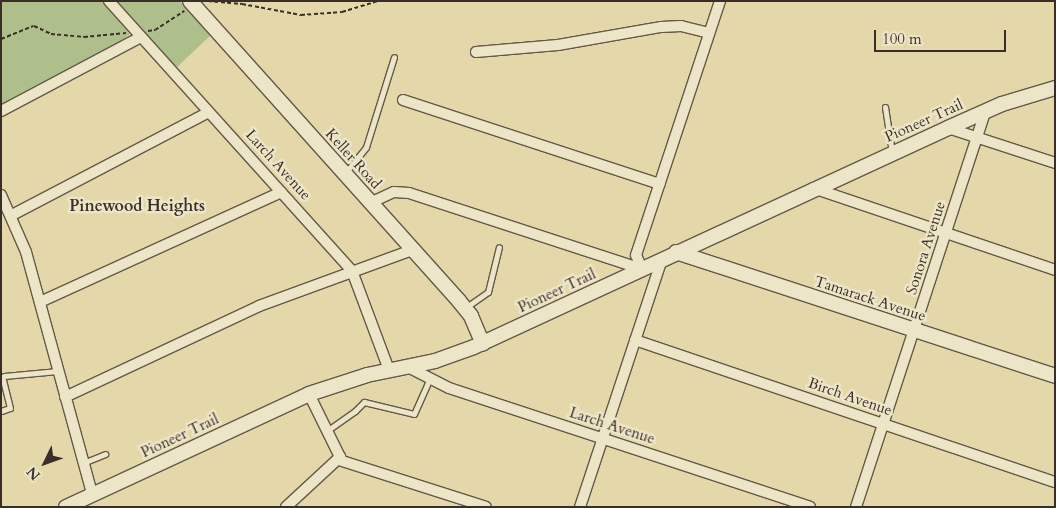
<!DOCTYPE html>
<style>
body{margin:0}
#map{position:relative;width:1056px;height:508px;overflow:hidden;background:#e4d7aa;font-family:Cardo,serif}
div>[style]{position:absolute}
.green>*{inset:0;background:#afbf8c}
.path>*{height:2px;margin-top:-1px;transform-origin:0;background:repeating-linear-gradient(90deg,#3a2f28 0 4px,transparent 0 6.5px)}
.roads{filter:drop-shadow(1px 0 #645948) drop-shadow(-1px 0 #645948) drop-shadow(0 1px #645948) drop-shadow(0 -1px #645948)}
.lane>*{height:5px;margin:-2.5px;padding:0 2.5px;transform-origin:2.5px;border-radius:2.5px;background:#ede5c8}
.street>*{height:10px;margin:-5px;padding:0 5px;transform-origin:5px;border-radius:5px;background:#ede5c8}
.secondary>*{height:14px;margin:-7px;padding:0 7px;transform-origin:7px;border-radius:7px;background:#ede5c8}
span{translate:-50% -50%;white-space:nowrap;text-align:center;line-height:1.15;-webkit-text-stroke:5px #ede5c8;paint-order:stroke}
.street-label{font-size:15px;color:#3a2f28}
.neighbourhood-label{font-size:16px;color:#3a2f28;font-weight:700}
.frame{position:absolute;inset:0;border:2px solid #3a2f28;pointer-events:none}
.north{position:absolute;left:20px;top:438px;width:50px;height:50px;-webkit-text-stroke:4px #ede5c8;paint-order:stroke;rotate:228deg;font-size:14px;font-weight:700;line-height:20px;text-align:center;color:#3a2f28}
.north::after{content:'';display:block;margin:auto;width:18px;height:22px;background:#3a2f28;clip-path:polygon(50% 0,100% 100%,50% 72%,0 100%)}
.scale{position:absolute;left:874px;top:30px;width:132px;height:22px;box-sizing:border-box;border:2px solid #3a2f28;border-top:0;padding-left:6px;font-size:15px;line-height:18px;white-space:nowrap;color:#3a2f28;-webkit-text-stroke:4px #ede5c8;paint-order:stroke}
</style>
<div id="map">
<div class="green">
<i style="clip-path:polygon(1px 1px,102px 1px,130px 34px,123px 40px,1px 104px)"></i>
<i style="clip-path:polygon(116px 1px,180px 1px,211px 35px,176px 68px)"></i>
</div>
<div class="path">
<i style="left:208px;top:1px;width:34px;rotate:5deg"></i>
<i style="left:242px;top:4px;width:60px;rotate:10.6deg"></i>
<i style="left:301px;top:15px;width:41px;rotate:-4.2deg"></i>
<i style="left:342px;top:12px;width:39px;rotate:-17deg"></i>
<i style="left:148px;top:31px;width:7px;rotate:-8deg"></i>
<i style="left:155px;top:30px;width:35px;rotate:-33deg"></i>
<i style="left:1px;top:39px;width:35px;rotate:-22deg"></i>
<i style="left:34px;top:26px;width:19px;rotate:25deg"></i>
<i style="left:51px;top:34px;width:33px;rotate:5deg"></i>
<i style="left:84px;top:37px;width:42px;rotate:-5.4deg"></i>
</div>
<div class="roads">
<div class="lane">
<i style="left:885px;top:107px;width:47px;rotate:81.3deg"></i>
<i style="left:346px;top:172px;width:32px;rotate:-51deg"></i>
<i style="left:366px;top:147px;width:94px;rotate:-72.7deg"></i>
<i style="left:465px;top:308px;width:28px;rotate:-35deg"></i>
<i style="left:488px;top:292px;width:46px;rotate:-76.3deg"></i>
<i style="left:4px;top:376px;width:54px;rotate:-5.3deg"></i>
<i style="left:1px;top:411px;width:9px;rotate:-18deg"></i>
<i style="left:10px;top:408px;width:32px;rotate:-104deg"></i>
<i style="left:328px;top:430px;width:33px;rotate:-35deg"></i>
<i style="left:355px;top:411px;width:13px;rotate:-45deg"></i>
<i style="left:364px;top:402px;width:51px;rotate:13.5deg"></i>
<i style="left:414px;top:414px;width:37px;rotate:-66deg"></i>
<i style="left:83px;top:463px;width:24px;rotate:-22deg"></i>
</div>
<div class="street">
<i style="left:109px;top:1px;width:363px;rotate:48deg"></i>
<i style="left:352px;top:271px;width:106px;rotate:69.5deg"></i>
<i style="left:476px;top:52px;width:82px;rotate:-4.9deg"></i>
<i style="left:558px;top:45px;width:105px;rotate:-9.9deg"></i>
<i style="left:661px;top:27px;width:20px;rotate:-3deg"></i>
<i style="left:681px;top:26px;width:29px;rotate:14deg"></i>
<i style="left:403px;top:100px;width:270px;rotate:18.1deg"></i>
<i style="left:1px;top:111px;width:158px;rotate:-27.9deg"></i>
<i style="left:948px;top:128px;width:113px;rotate:18.1deg"></i>
<i style="left:813px;top:188px;width:256px;rotate:18.7deg"></i>
<i style="left:1px;top:195px;width:62px;rotate:66.3deg"></i>
<i style="left:26px;top:252px;width:251px;rotate:74.7deg"></i>
<i style="left:370px;top:203px;width:26px;rotate:-25deg"></i>
<i style="left:394px;top:192px;width:15px;rotate:4deg"></i>
<i style="left:409px;top:193px;width:245px;rotate:18.1deg"></i>
<i style="left:12px;top:215px;width:222px;rotate:-27.6deg"></i>
<i style="left:642px;top:269px;width:15px;rotate:-113deg"></i>
<i style="left:636px;top:255px;width:268px;rotate:-71.7deg"></i>
<i style="left:40px;top:302px;width:265px;rotate:-24.5deg"></i>
<i style="left:635px;top:340px;width:443px;rotate:18.7deg"></i>
<i style="left:408px;top:367px;width:46px;rotate:27.1deg"></i>
<i style="left:449px;top:388px;width:380px;rotate:18.2deg"></i>
<i style="left:65px;top:397px;width:214px;rotate:-25.1deg"></i>
<i style="left:259px;top:306px;width:163px;rotate:-20.1deg"></i>
<i style="left:339px;top:460px;width:154px;rotate:17.7deg"></i>
<i style="left:286px;top:507px;width:74px;rotate:-42.8deg"></i>
<i style="left:340px;top:457px;width:70px;rotate:-116.2deg"></i>
<i style="left:580px;top:507px;width:261px;rotate:-71.7deg"></i>
<i style="left:856px;top:507px;width:416px;rotate:-71.9deg"></i>
</div>
<div class="secondary">
<i style="left:190px;top:1px;width:403px;rotate:48.1deg"></i>
<i style="left:459px;top:301px;width:19px;rotate:51deg"></i>
<i style="left:471px;top:316px;width:30px;rotate:67deg"></i>
<i style="left:676px;top:252px;width:399px;rotate:18.1deg"></i>
<i style="left:66px;top:507px;width:268px;rotate:-24.9deg"></i>
<i style="left:309px;top:394px;width:61px;rotate:-18.1deg"></i>
<i style="left:367px;top:375px;width:69px;rotate:-11.6deg"></i>
<i style="left:435px;top:361px;width:41px;rotate:-19.7deg"></i>
<i style="left:474px;top:347px;width:522px;rotate:-24.8deg"></i>
<i style="left:948px;top:128px;width:59px;rotate:-24deg"></i>
<i style="left:1002px;top:104px;width:55px;rotate:-16.8deg"></i>
</div>
</div>
<div class="street-label">
<span style="left:924px;top:121px;rotate:-24deg">Pioneer Trail</span>
<span style="left:353px;top:159px;rotate:48deg">Keller Road</span>
<span style="left:278px;top:165px;rotate:48deg">Larch Avenue</span>
<span style="left:926px;top:248px;rotate:-72deg">Sonora Avenue</span>
<span style="left:557px;top:291px;rotate:-25deg">Pioneer Trail</span>
<span style="left:870px;top:299px;rotate:18deg">Tamarack Avenue</span>
<span style="left:850px;top:397px;rotate:19deg">Birch Avenue</span>
<span style="left:612px;top:426px;rotate:18deg">Larch Avenue</span>
<span style="left:180px;top:436px;rotate:-25deg">Pioneer Trail</span>
</div>
<div class="neighbourhood-label">
<span style="left:137px;top:206px">Pinewood Heights</span>
</div>
<div class="frame"></div>
<div class="north">N</div>
<div class="scale">100 m</div>
</div>
